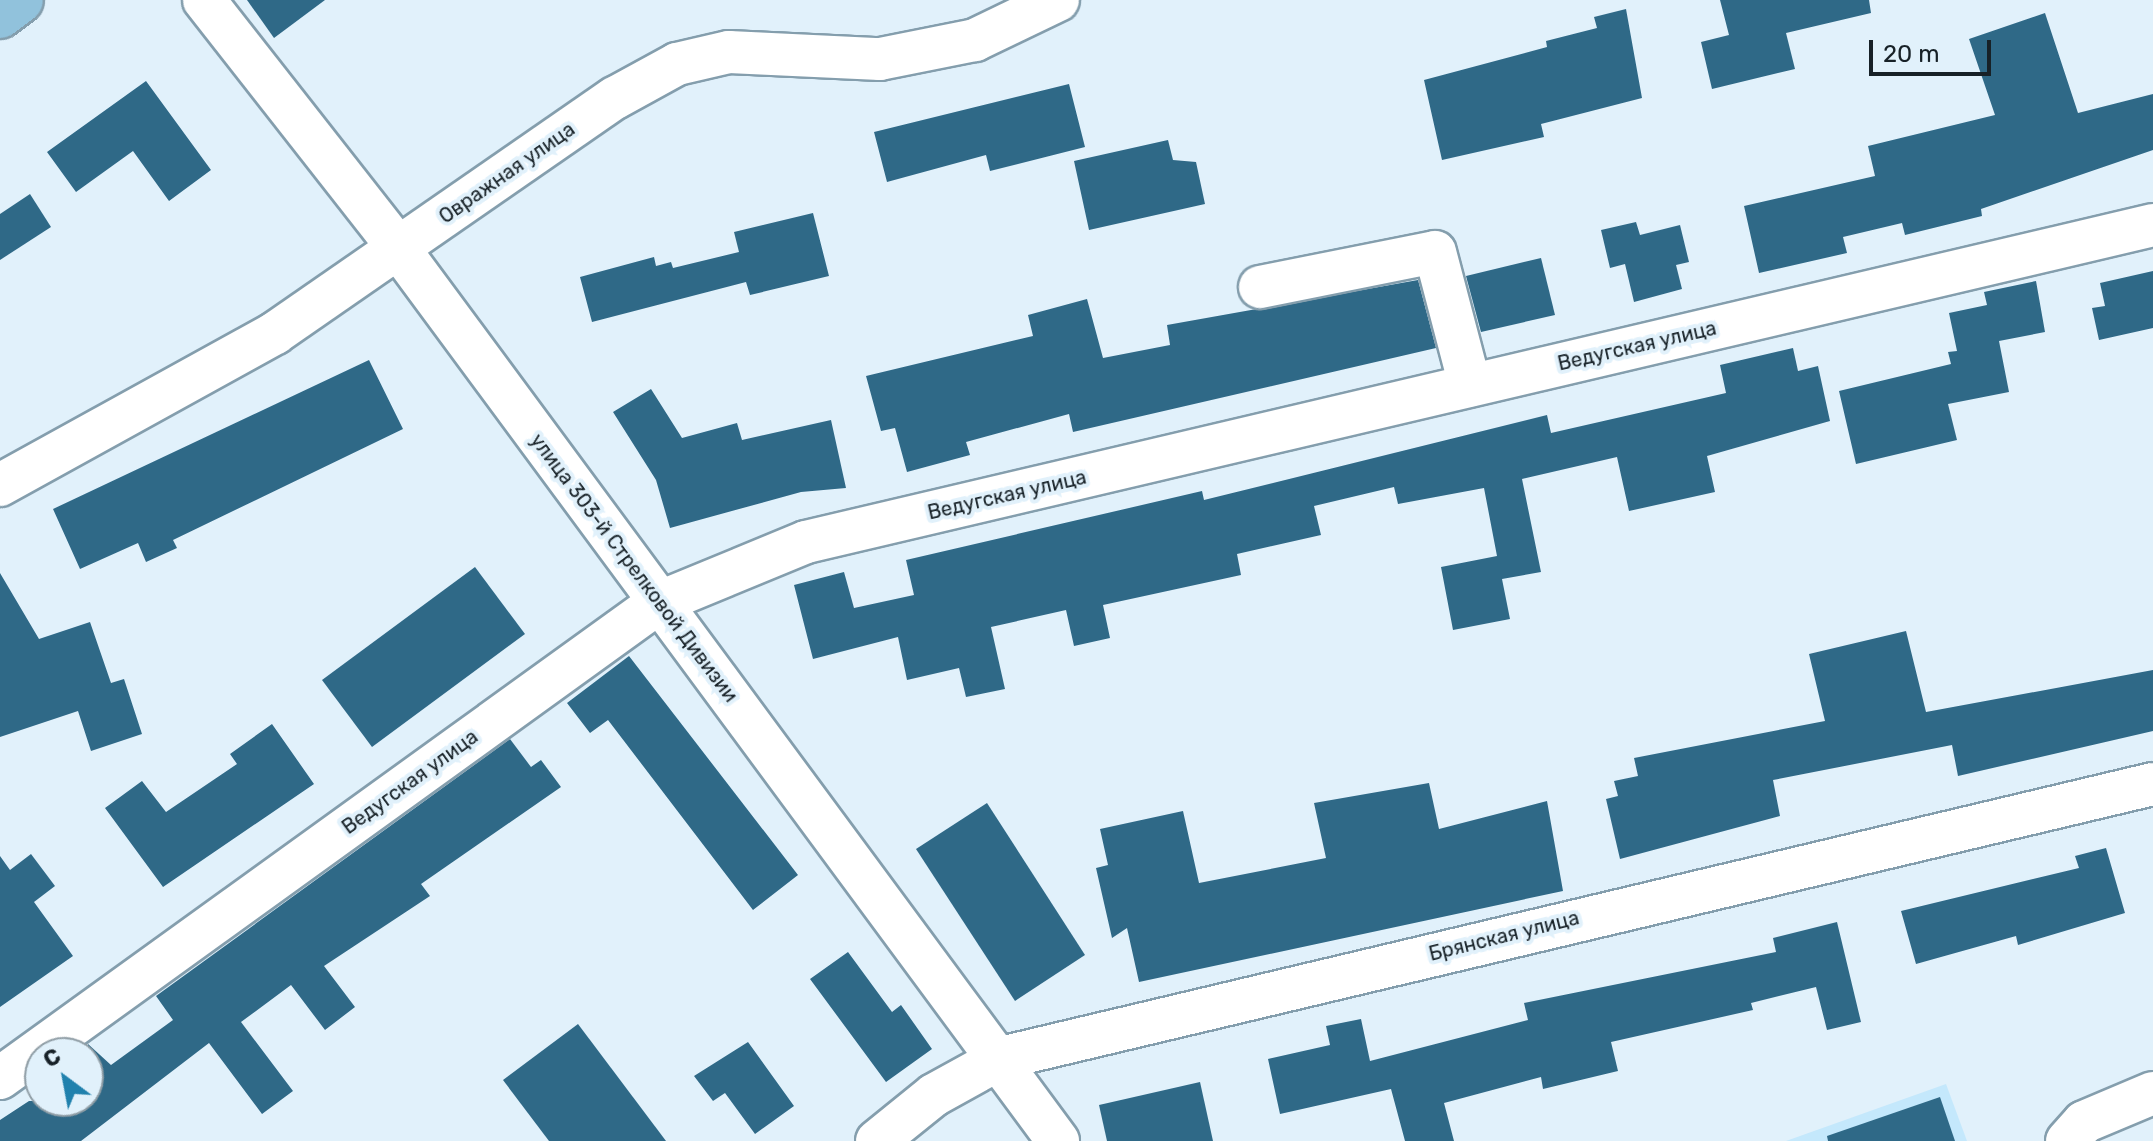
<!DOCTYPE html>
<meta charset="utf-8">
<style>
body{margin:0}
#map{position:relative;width:2153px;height:1141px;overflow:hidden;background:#e1f1fb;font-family:Rubik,sans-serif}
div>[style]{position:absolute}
.built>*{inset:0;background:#c4e8fc}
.building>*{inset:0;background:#2f6987}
.roads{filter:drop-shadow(2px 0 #849ead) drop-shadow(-2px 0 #849ead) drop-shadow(0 2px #849ead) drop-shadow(0 -2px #849ead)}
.minor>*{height:42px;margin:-21px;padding:0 21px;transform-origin:21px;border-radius:21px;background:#fff}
.major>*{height:44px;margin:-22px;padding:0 22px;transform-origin:22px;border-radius:22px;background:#91c2dc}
span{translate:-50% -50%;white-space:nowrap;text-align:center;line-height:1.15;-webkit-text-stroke:8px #e1f1fb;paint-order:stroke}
.street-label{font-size:20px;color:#172127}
.north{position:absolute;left:24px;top:1037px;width:80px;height:80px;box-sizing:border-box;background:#e1f1fb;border:2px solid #909ea6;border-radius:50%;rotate:328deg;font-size:22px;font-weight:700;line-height:32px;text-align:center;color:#172127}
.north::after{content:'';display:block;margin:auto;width:28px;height:36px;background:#2081ad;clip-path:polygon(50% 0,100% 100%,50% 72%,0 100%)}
.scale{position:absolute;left:1869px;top:40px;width:122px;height:36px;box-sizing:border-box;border:4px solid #172127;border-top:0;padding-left:10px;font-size:24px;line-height:28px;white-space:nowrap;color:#172127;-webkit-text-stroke:6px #e1f1fb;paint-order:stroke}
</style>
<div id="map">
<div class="built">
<i style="clip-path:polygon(1946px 1084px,1967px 1141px,1786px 1141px)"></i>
</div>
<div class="building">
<i style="clip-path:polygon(247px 0,325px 0,274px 38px)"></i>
<i style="clip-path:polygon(1720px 0,1869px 0,1871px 13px,1786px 33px,1795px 69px,1712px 89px,1701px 42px,1729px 35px)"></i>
<i style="clip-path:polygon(1626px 9px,1642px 98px,1541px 124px,1544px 137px,1442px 160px,1424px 80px,1547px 47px,1546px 41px,1597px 28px,1594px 17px)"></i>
<i style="clip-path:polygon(2045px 13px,2078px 113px,2153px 94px,2153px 150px,1981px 209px,1982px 216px,1905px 235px,1902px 223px,1843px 237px,1847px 253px,1759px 273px,1744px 206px,1875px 176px,1868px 146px,1995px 115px,1969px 39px)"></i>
<i style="clip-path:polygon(146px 81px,211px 170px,169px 201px,133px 151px,76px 192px,47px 152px)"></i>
<i style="clip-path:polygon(1069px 84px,1085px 147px,990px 171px,986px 155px,887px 182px,874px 132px)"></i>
<i style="clip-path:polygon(1168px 140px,1173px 160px,1196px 162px,1205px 204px,1089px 230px,1074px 161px)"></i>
<i style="clip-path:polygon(30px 194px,51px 227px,0 260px,0 214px)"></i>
<i style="clip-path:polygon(813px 213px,829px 276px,750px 295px,746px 282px,592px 322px,580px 277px,654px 257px,656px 266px,671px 262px,673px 268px,739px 252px,734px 232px)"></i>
<i style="clip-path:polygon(1636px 222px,1640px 235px,1680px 225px,1689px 262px,1676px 265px,1682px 289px,1634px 302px,1625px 264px,1610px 268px,1601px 230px)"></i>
<i style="clip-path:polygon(1541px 258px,1555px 315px,1481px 332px,1466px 276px)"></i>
<i style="clip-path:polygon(2153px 271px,2153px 328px,2099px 340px,2092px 308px,2105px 306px,2100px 283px)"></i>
<i style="clip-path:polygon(1418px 280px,1436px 348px,1073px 432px,1069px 414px,966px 442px,970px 455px,907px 472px,895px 428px,881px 431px,866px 376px,1033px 336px,1028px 315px,1087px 299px,1103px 358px,1170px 345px,1167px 325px)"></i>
<i style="clip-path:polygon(2036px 281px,2045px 332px,1999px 341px,2009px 392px,1948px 404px,1957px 440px,1856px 464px,1839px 391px,1951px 364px,1948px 352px,1957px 351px,1949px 313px,1987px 305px,1984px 292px)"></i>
<i style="clip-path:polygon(1793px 348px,1798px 371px,1818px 366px,1830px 421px,1707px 456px,1715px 492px,1629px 511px,1617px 457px,1522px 479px,1541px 572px,1502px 579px,1510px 619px,1453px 630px,1441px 567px,1497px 556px,1484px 488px,1398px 504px,1394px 487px,1314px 506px,1321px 535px,1237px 554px,1241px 575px,1103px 605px,1110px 638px,1074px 646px,1066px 610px,991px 627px,1005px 689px,966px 697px,959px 668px,907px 680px,898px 637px,813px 659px,794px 585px,844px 572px,854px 608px,914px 595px,906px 560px,1202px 491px,1204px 500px,1547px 415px,1551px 433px,1726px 393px,1720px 365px)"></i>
<i style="clip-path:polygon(369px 360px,403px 429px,173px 540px,177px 548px,146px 562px,138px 543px,80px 569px,53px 509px)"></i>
<i style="clip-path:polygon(651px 389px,682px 438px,737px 423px,742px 440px,831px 420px,846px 488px,801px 492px,670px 528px,656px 480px,613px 412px)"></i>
<i style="clip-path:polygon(475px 567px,525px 634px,372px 747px,322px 680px)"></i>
<i style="clip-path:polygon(0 573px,39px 639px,90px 622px,111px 683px,124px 679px,142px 734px,91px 751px,78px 711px,0 737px)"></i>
<i style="clip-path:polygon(1906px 631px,1926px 712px,2153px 670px,2153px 731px,1958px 776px,1952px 745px,1773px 780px,1780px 816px,1620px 859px,1606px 799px,1618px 796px,1614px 781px,1638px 776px,1634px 758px,1825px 721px,1809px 654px)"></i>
<i style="clip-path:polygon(629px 656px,798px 875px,753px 910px,608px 720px,590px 733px,567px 703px)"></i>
<i style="clip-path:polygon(272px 724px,314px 784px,163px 887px,105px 808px,142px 781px,166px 812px,237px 764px,230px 754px)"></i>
<i style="clip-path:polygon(510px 739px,531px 767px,541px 760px,561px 787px,421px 884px,430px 896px,324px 966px,355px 1007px,325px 1030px,291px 985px,241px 1022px,293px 1091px,262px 1114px,209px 1043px,81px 1141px,0 1141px,0 1120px,29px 1101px,88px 1101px,88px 1044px,111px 1065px,173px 1020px,156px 996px)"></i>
<i style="clip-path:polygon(1429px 783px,1439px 829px,1547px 801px,1563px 891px,1139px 982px,1127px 928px,1112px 938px,1096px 868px,1108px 865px,1100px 829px,1183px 811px,1199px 883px,1326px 858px,1314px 803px)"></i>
<i style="clip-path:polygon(987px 803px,1085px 955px,1015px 1001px,916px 849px)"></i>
<i style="clip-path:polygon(2106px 848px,2125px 913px,2018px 945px,2016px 936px,1916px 964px,1901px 911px,2079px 868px,2075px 856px)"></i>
<i style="clip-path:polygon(31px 854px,55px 886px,34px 902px,73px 956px,0 1007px,0 856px,10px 870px)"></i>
<i style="clip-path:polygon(1837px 922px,1861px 1022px,1827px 1030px,1816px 987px,1751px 1003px,1753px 1010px,1611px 1042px,1618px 1071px,1543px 1089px,1541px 1077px,1444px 1103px,1454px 1141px,1405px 1141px,1391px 1089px,1280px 1114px,1268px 1059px,1330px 1045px,1326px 1026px,1361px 1019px,1370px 1061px,1528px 1020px,1524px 1003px,1776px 952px,1773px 938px)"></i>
<i style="clip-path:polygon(848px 952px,892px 1012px,901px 1005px,932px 1049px,886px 1082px,810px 979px)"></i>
<i style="clip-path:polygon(578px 1024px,666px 1141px,549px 1141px,503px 1080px)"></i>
<i style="clip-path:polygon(748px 1042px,794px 1106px,755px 1134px,725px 1093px,713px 1101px,694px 1076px)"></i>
<i style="clip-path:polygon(1200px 1082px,1213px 1141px,1107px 1141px,1099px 1105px)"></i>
<i style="clip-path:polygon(1940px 1097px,1955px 1141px,1828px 1141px,1827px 1136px)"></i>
</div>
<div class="roads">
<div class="minor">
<i style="left:204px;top:0;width:316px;rotate:51.9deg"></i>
<i style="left:399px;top:249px;width:1109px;rotate:53.54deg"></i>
<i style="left:1260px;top:287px;width:178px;rotate:-11.3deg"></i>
<i style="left:1435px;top:252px;width:138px;rotate:75.3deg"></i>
<i style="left:0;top:485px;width:314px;rotate:-28.9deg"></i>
<i style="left:275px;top:333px;width:413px;rotate:-34.7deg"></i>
<i style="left:615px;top:98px;width:71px;rotate:-28.7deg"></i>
<i style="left:677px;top:64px;width:53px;rotate:-13deg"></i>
<i style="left:729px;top:52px;width:151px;rotate:2.7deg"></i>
<i style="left:880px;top:59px;width:97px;rotate:-11.3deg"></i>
<i style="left:975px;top:40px;width:92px;rotate:-25.7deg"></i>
<i style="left:0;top:1078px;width:812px;rotate:-35.82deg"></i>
<i style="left:658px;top:603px;width:160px;rotate:-22.4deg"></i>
<i style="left:806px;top:542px;width:1384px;rotate:-13.24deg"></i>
<i style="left:877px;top:1141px;width:73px;rotate:-38.9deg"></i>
<i style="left:934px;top:1095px;width:77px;rotate:-28.9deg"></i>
<i style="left:1001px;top:1058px;width:1184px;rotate:-13.38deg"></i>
<i style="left:2067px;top:1141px;width:25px;rotate:-48deg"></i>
<i style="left:2084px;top:1122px;width:75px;rotate:-22.8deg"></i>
</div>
<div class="major">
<i style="left:0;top:16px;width:26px;rotate:-37deg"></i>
</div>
</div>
<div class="street-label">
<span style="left:507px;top:173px;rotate:-35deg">Овражная улица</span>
<span style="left:1637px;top:346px;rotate:-13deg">Ведугская улица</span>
<span style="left:1007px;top:495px;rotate:-13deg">Ведугская улица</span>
<span style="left:634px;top:568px;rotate:53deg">улица 303-й Стрелковой Дивизии</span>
<span style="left:410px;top:782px;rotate:-36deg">Ведугская улица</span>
<span style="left:1504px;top:936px;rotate:-14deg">Брянская улица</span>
</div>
<div class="north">С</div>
<div class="scale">20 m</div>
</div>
